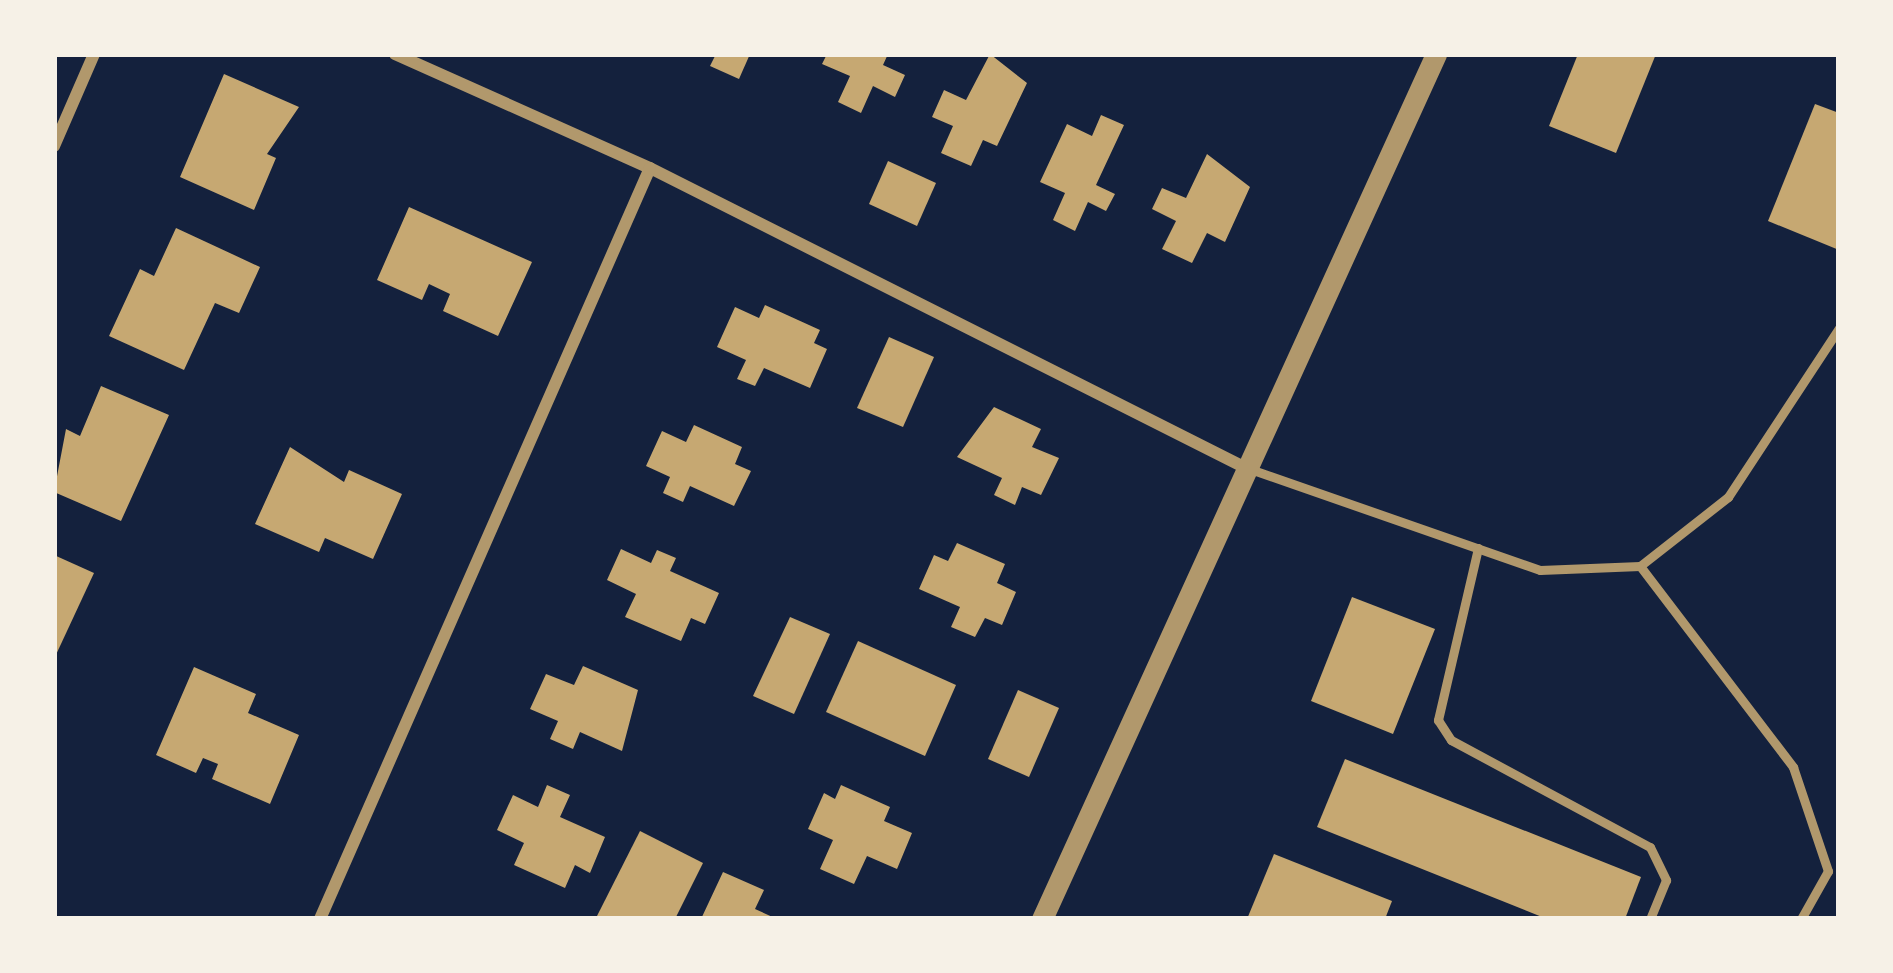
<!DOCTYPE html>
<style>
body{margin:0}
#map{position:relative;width:1893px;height:973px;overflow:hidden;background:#14213d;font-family:"Nunito Sans",sans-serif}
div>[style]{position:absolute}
.building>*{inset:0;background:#c6a872}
.service>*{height:9px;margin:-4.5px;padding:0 4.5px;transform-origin:4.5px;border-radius:4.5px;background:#b1986c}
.minor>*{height:12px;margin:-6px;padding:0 6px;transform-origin:6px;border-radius:6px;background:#b1986c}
.tertiary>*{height:21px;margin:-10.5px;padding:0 10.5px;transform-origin:10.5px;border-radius:10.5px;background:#b1986c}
span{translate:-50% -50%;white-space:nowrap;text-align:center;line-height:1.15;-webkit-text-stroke:12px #f6f1e7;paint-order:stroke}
.frame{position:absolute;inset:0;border:57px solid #f6f1e7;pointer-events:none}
</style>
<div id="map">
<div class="building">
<i style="clip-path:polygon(716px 54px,750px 54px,739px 79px,710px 66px)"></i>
<i style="clip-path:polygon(827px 54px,888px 54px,883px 65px,905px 75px,895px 97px,873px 86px,861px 113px,838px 102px,850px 76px,822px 64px)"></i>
<i style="clip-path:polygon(990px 54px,1027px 83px,997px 146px,983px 140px,971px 166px,941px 153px,953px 126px,932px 117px,944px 90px,966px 100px)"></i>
<i style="clip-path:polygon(1578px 54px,1656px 54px,1616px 153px,1549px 126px)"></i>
<i style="clip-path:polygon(224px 74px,299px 107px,267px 154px,276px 158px,254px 210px,180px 177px)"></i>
<i style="clip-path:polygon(1815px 104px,1839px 113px,1839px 250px,1768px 221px)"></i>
<i style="clip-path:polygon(1101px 115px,1124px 125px,1096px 185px,1115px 194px,1106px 211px,1088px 202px,1075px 231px,1053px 220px,1065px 193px,1040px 182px,1067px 124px,1092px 136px)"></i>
<i style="clip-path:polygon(1207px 154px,1250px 187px,1225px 242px,1207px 233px,1192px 263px,1162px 249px,1176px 221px,1152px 209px,1162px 188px,1186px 198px)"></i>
<i style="clip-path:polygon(888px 161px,936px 183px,917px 226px,869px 204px)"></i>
<i style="clip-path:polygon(409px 207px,532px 262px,498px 336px,443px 311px,450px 294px,429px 284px,422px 300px,377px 280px)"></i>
<i style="clip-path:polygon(176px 228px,260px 267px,239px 313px,215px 303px,184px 370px,109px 336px,140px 269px,154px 276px)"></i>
<i style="clip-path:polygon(765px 305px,820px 330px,814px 343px,827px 349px,810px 388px,764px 368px,755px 386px,737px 379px,746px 360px,717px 347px,735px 307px,759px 318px)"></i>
<i style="clip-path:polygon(889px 337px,934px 357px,903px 427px,857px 408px)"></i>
<i style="clip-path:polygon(101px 386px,169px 415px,121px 521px,54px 492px,66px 429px,80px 436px)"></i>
<i style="clip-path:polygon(994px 407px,1041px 429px,1032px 447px,1059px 458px,1041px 495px,1022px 487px,1015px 505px,994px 495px,1002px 478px,957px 457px)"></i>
<i style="clip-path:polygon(694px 425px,742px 447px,735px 464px,751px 471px,734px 506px,690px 486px,683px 502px,663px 493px,670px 477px,646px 466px,662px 431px,686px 442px)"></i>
<i style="clip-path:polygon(290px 447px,344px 482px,349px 470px,402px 494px,373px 559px,325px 538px,319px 552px,255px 524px)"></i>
<i style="clip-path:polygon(957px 543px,1005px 564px,997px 583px,1016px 592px,1002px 625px,985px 618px,975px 637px,951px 627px,960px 607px,919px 589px,934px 555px,948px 561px)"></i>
<i style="clip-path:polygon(621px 549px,651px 563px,657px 550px,676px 558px,670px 571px,719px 593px,705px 624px,691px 618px,681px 641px,625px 617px,636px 594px,607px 580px)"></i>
<i style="clip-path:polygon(54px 555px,94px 573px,54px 659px)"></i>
<i style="clip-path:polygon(1352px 597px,1435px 629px,1393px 734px,1311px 701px)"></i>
<i style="clip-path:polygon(790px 617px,830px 634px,794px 714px,753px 696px)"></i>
<i style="clip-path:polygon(858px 641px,956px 685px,925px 756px,826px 712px)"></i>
<i style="clip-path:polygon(583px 666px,638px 690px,622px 751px,580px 732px,573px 749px,550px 739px,558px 721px,530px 709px,546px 674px,574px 685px)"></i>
<i style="clip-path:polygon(194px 667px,256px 694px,248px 713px,299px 735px,270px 804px,212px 779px,218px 764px,203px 758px,196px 773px,156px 755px)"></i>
<i style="clip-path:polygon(1018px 690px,1059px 708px,1029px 777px,988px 759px)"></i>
<i style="clip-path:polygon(1345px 759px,1641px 877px,1625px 919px,1547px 919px,1317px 827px)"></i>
<i style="clip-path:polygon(547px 785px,570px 795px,560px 817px,605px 837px,590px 873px,575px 865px,565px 888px,514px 865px,524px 843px,497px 830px,513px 795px,538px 807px)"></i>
<i style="clip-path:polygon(841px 785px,890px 807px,884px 821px,912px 833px,897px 869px,867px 856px,854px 884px,820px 869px,833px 840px,808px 829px,824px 793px,835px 799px)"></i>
<i style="clip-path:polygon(640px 831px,703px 863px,675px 919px,597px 916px)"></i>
<i style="clip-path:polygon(1274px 854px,1392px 901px,1385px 919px,1247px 919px)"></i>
<i style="clip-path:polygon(723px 872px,764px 890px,755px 909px,777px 919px,701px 919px)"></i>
</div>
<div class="service">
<i style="left:1250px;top:469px;width:307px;rotate:19.2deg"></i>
<i style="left:1540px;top:570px;width:100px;rotate:-2.3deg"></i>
<i style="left:1640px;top:566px;width:112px;rotate:-38.1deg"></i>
<i style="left:1728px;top:497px;width:202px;rotate:-56.7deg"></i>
<i style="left:1478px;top:548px;width:177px;rotate:103.1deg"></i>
<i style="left:1438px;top:720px;width:24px;rotate:57deg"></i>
<i style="left:1451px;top:740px;width:226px;rotate:28.3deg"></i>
<i style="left:1650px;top:847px;width:37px;rotate:64deg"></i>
<i style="left:1666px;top:880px;width:42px;rotate:112.3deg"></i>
<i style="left:1640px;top:566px;width:253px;rotate:52.7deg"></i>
<i style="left:1793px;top:767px;width:110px;rotate:71.4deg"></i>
<i style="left:1828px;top:871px;width:55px;rotate:119.4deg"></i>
</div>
<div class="minor">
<i style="left:395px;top:54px;width:279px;rotate:24.1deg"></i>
<i style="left:650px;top:168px;width:669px;rotate:26.72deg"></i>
<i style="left:54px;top:146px;width:100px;rotate:-66.5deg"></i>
<i style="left:320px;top:919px;width:820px;rotate:-66.28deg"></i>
</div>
<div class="tertiary">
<i style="left:1042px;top:919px;width:951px;rotate:-65.51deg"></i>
</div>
<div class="frame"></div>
</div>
